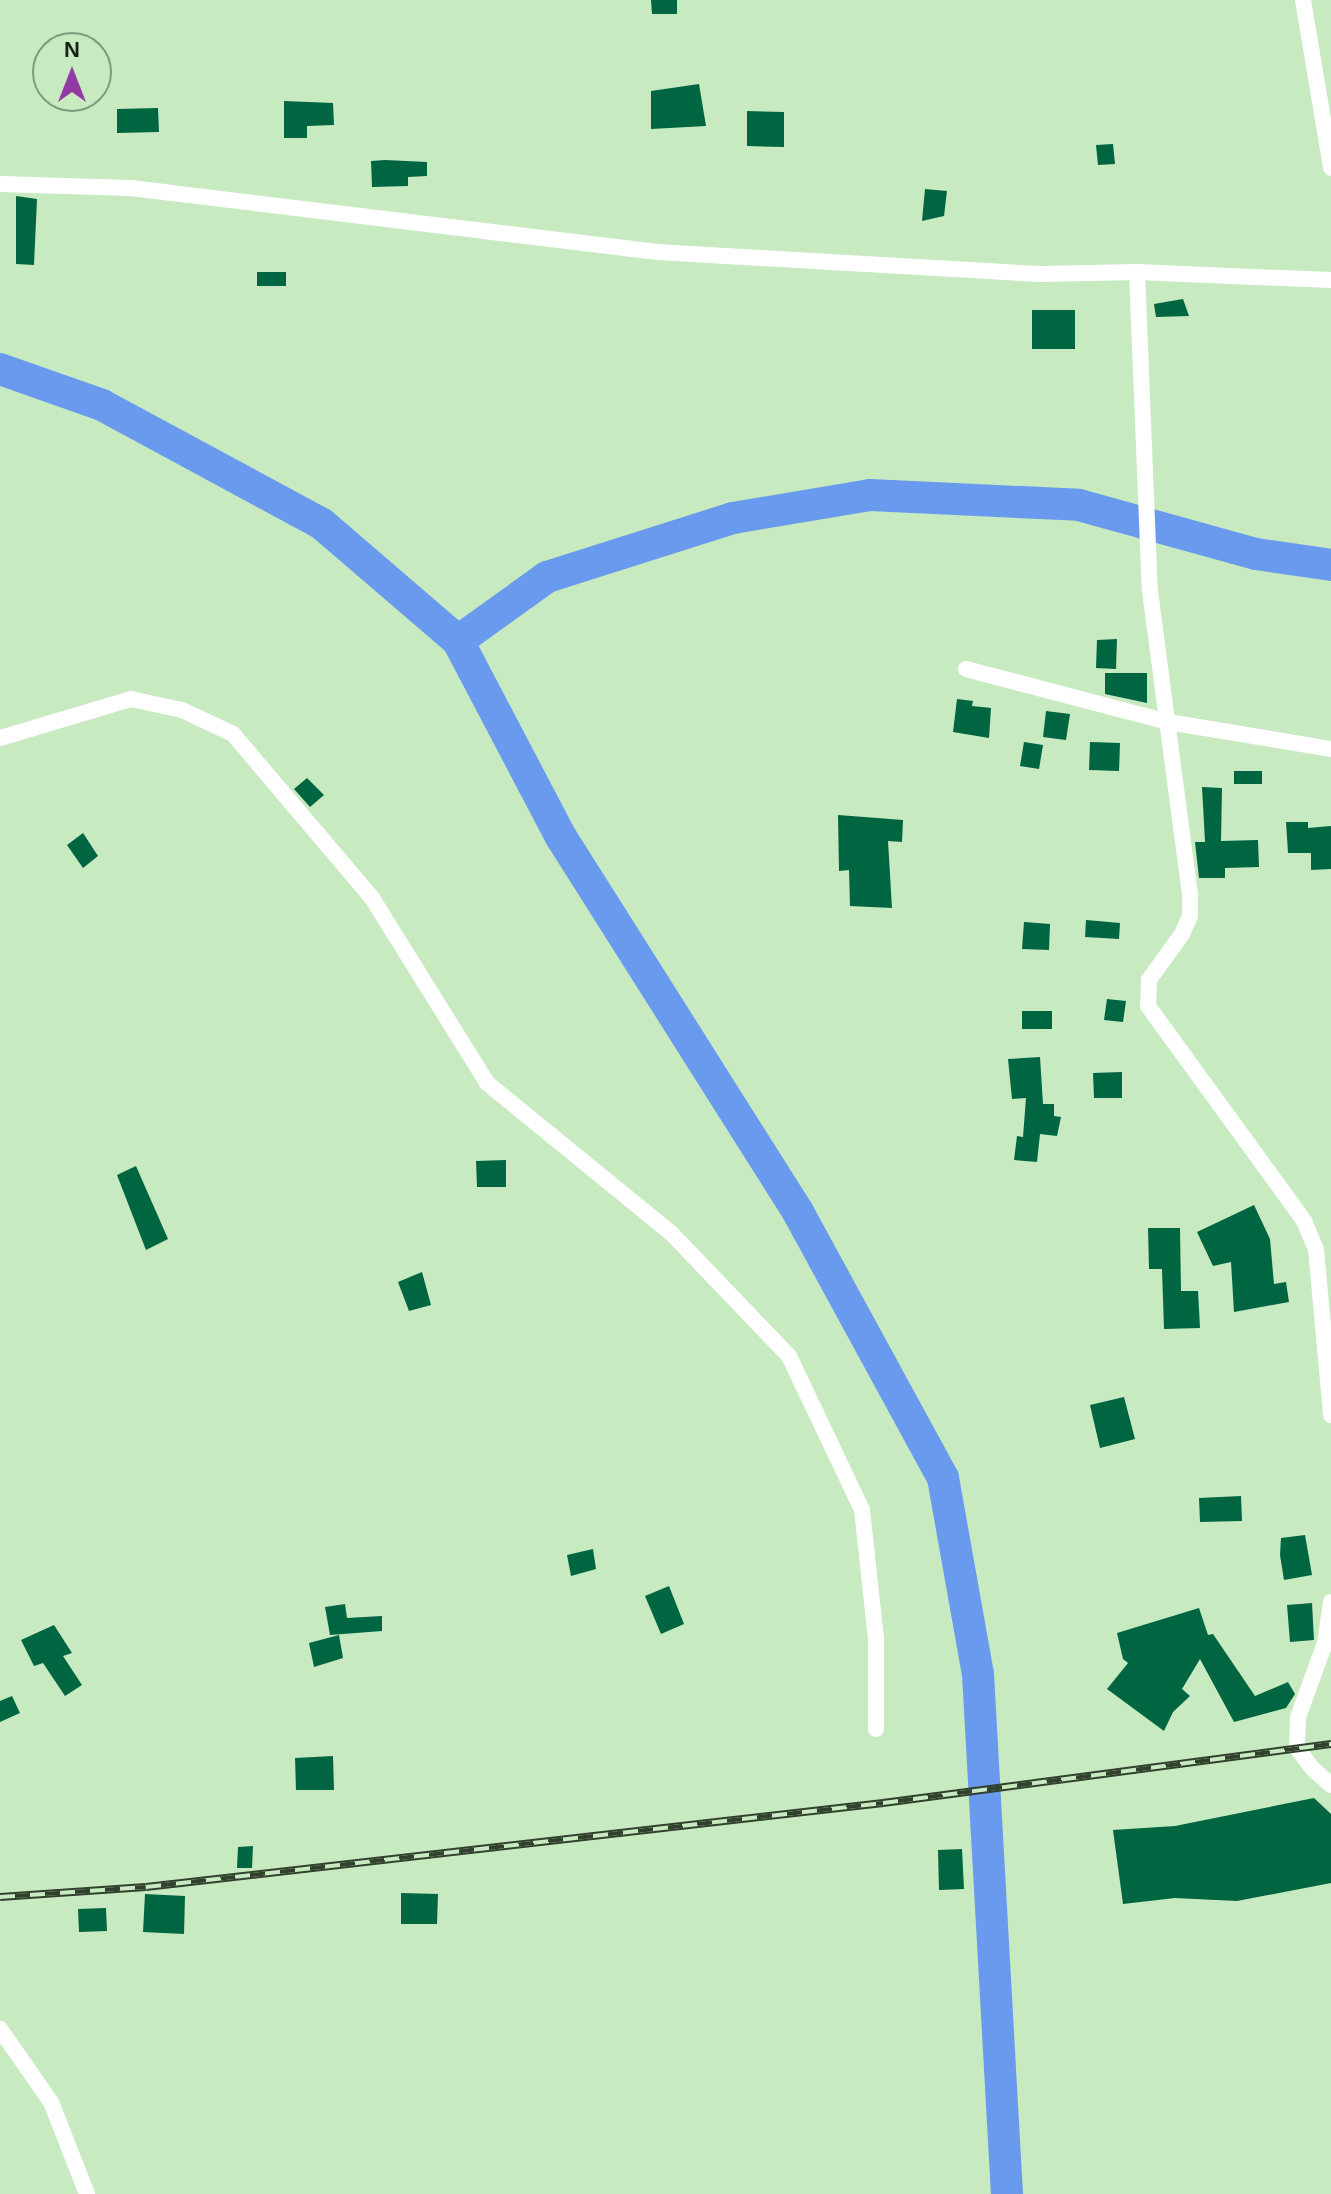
<!DOCTYPE html>
<style>
body{margin:0}
#map{position:relative;width:1331px;height:2194px;overflow:hidden;background:#c7eac1;font-family:Helvetica,sans-serif}
div>[style]{position:absolute}
.river>*{height:32px;margin:-16px;padding:0 16px;transform-origin:16px;border-radius:16px;background:#6a9aed}
.building>*{inset:0;background:#006541}
.street>*{height:16px;margin:-8px;padding:0 8px;transform-origin:8px;border-radius:8px;background:#fff}
.rail>*{height:8px;margin-top:-4px;transform-origin:0;background:repeating-linear-gradient(90deg,#c7eac1 0 15px,#31412d 0 30px);box-sizing:border-box;border-block:2px solid #31412d}
span{translate:-50% -50%;white-space:nowrap;text-align:center;line-height:1.15;-webkit-text-stroke:8px #c7eac1;paint-order:stroke}
.north{position:absolute;left:32px;top:32px;width:80px;height:80px;box-sizing:border-box;background:#c7eac1;border:2px solid #809a7b;border-radius:50%;rotate:0deg;font-size:22px;font-weight:700;line-height:32px;text-align:center;color:#162313}
.north::after{content:'';display:block;margin:auto;width:28px;height:36px;background:#9339a5;clip-path:polygon(50% 0,100% 100%,50% 72%,0 100%)}
</style>
<div id="map">
<div class="river">
<i style="left:0;top:369px;width:108px;rotate:19.4deg"></i>
<i style="left:102px;top:405px;width:250px;rotate:28.4deg"></i>
<i style="left:322px;top:524px;width:179px;rotate:40.7deg"></i>
<i style="left:458px;top:641px;width:221px;rotate:62.3deg"></i>
<i style="left:561px;top:837px;width:444px;rotate:57.7deg"></i>
<i style="left:798px;top:1212px;width:303px;rotate:61.4deg"></i>
<i style="left:943px;top:1478px;width:199px;rotate:79.9deg"></i>
<i style="left:978px;top:1674px;width:521px;rotate:86.81deg"></i>
<i style="left:458px;top:641px;width:110px;rotate:-35.7deg"></i>
<i style="left:547px;top:577px;width:195px;rotate:-17.6deg"></i>
<i style="left:733px;top:518px;width:139px;rotate:-9.5deg"></i>
<i style="left:870px;top:495px;width:209px;rotate:2.7deg"></i>
<i style="left:1079px;top:505px;width:184px;rotate:15.5deg"></i>
<i style="left:1256px;top:554px;width:76px;rotate:8.3deg"></i>
</div>
<div class="building">
<i style="clip-path:polygon(651px 0,677px 0,677px 14px,652px 14px)"></i>
<i style="clip-path:polygon(699px 84px,706px 126px,651px 129px,651px 91px)"></i>
<i style="clip-path:polygon(284px 101px,333px 103px,334px 125px,307px 126px,307px 138px,284px 138px)"></i>
<i style="clip-path:polygon(158px 108px,159px 132px,117px 133px,117px 109px)"></i>
<i style="clip-path:polygon(747px 111px,784px 112px,784px 147px,747px 146px)"></i>
<i style="clip-path:polygon(1113px 144px,1115px 164px,1098px 165px,1096px 145px)"></i>
<i style="clip-path:polygon(385px 160px,427px 162px,427px 176px,408px 177px,408px 186px,372px 187px,371px 161px)"></i>
<i style="clip-path:polygon(925px 189px,947px 191px,944px 216px,922px 221px)"></i>
<i style="clip-path:polygon(16px 196px,37px 199px,34px 265px,16px 264px)"></i>
<i style="clip-path:polygon(257px 272px,286px 272px,286px 286px,257px 286px)"></i>
<i style="clip-path:polygon(1183px 299px,1189px 316px,1156px 317px,1154px 304px)"></i>
<i style="clip-path:polygon(1032px 310px,1075px 310px,1075px 349px,1032px 349px)"></i>
<i style="clip-path:polygon(1117px 639px,1116px 669px,1096px 668px,1097px 640px)"></i>
<i style="clip-path:polygon(1105px 673px,1147px 673px,1147px 703px,1105px 694px)"></i>
<i style="clip-path:polygon(957px 699px,973px 701px,972px 706px,991px 708px,989px 738px,953px 732px)"></i>
<i style="clip-path:polygon(1046px 711px,1070px 714px,1066px 740px,1043px 737px)"></i>
<i style="clip-path:polygon(1024px 742px,1043px 745px,1039px 769px,1020px 766px)"></i>
<i style="clip-path:polygon(1090px 742px,1120px 743px,1119px 771px,1089px 770px)"></i>
<i style="clip-path:polygon(1234px 771px,1262px 771px,1262px 784px,1234px 784px)"></i>
<i style="clip-path:polygon(307px 778px,324px 795px,310px 807px,294px 789px)"></i>
<i style="clip-path:polygon(1202px 787px,1222px 788px,1221px 841px,1258px 840px,1259px 867px,1225px 868px,1225px 878px,1199px 878px,1195px 842px,1205px 842px)"></i>
<i style="clip-path:polygon(838px 815px,903px 820px,902px 842px,888px 841px,892px 908px,850px 906px,849px 870px,839px 871px)"></i>
<i style="clip-path:polygon(1286px 822px,1308px 822px,1308px 828px,1331px 826px,1331px 869px,1311px 870px,1311px 853px,1288px 853px)"></i>
<i style="clip-path:polygon(83px 833px,98px 856px,83px 868px,67px 845px)"></i>
<i style="clip-path:polygon(1086px 920px,1120px 923px,1119px 939px,1085px 937px)"></i>
<i style="clip-path:polygon(1024px 922px,1050px 924px,1049px 950px,1022px 949px)"></i>
<i style="clip-path:polygon(1107px 999px,1126px 1001px,1123px 1022px,1104px 1020px)"></i>
<i style="clip-path:polygon(1022px 1011px,1052px 1011px,1052px 1029px,1022px 1029px)"></i>
<i style="clip-path:polygon(1040px 1057px,1043px 1104px,1054px 1104px,1054px 1116px,1061px 1117px,1057px 1136px,1040px 1134px,1037px 1162px,1014px 1160px,1017px 1136px,1023px 1137px,1026px 1098px,1012px 1099px,1008px 1059px)"></i>
<i style="clip-path:polygon(1122px 1072px,1122px 1098px,1094px 1098px,1093px 1073px)"></i>
<i style="clip-path:polygon(506px 1160px,506px 1187px,477px 1187px,476px 1161px)"></i>
<i style="clip-path:polygon(136px 1166px,168px 1239px,146px 1250px,117px 1175px)"></i>
<i style="clip-path:polygon(1254px 1205px,1270px 1239px,1274px 1284px,1286px 1282px,1289px 1302px,1234px 1312px,1231px 1262px,1213px 1266px,1197px 1232px)"></i>
<i style="clip-path:polygon(1148px 1228px,1180px 1228px,1181px 1291px,1198px 1291px,1200px 1328px,1164px 1329px,1162px 1269px,1149px 1269px)"></i>
<i style="clip-path:polygon(422px 1272px,431px 1305px,409px 1311px,398px 1282px)"></i>
<i style="clip-path:polygon(1124px 1397px,1135px 1439px,1100px 1448px,1090px 1405px)"></i>
<i style="clip-path:polygon(1241px 1496px,1242px 1521px,1200px 1522px,1199px 1498px)"></i>
<i style="clip-path:polygon(1305px 1535px,1312px 1575px,1284px 1580px,1280px 1555px,1281px 1538px)"></i>
<i style="clip-path:polygon(593px 1549px,596px 1569px,571px 1576px,567px 1555px)"></i>
<i style="clip-path:polygon(669px 1586px,684px 1624px,661px 1634px,645px 1596px)"></i>
<i style="clip-path:polygon(1312px 1603px,1314px 1640px,1290px 1642px,1287px 1605px)"></i>
<i style="clip-path:polygon(345px 1604px,347px 1618px,382px 1616px,382px 1631px,330px 1635px,325px 1607px)"></i>
<i style="clip-path:polygon(1199px 1608px,1208px 1635px,1213px 1634px,1255px 1696px,1288px 1682px,1295px 1694px,1286px 1708px,1234px 1722px,1200px 1659px,1182px 1689px,1190px 1696px,1173px 1712px,1164px 1731px,1107px 1689px,1128px 1663px,1123px 1659px,1117px 1633px)"></i>
<i style="clip-path:polygon(54px 1625px,72px 1653px,63px 1656px,82px 1685px,65px 1696px,43px 1663px,34px 1666px,21px 1640px)"></i>
<i style="clip-path:polygon(339px 1635px,343px 1658px,314px 1667px,309px 1643px)"></i>
<i style="clip-path:polygon(12px 1696px,20px 1713px,0 1722px,0 1701px)"></i>
<i style="clip-path:polygon(333px 1756px,334px 1790px,296px 1790px,295px 1758px)"></i>
<i style="clip-path:polygon(1314px 1798px,1331px 1814px,1331px 1883px,1237px 1901px,1175px 1898px,1123px 1904px,1113px 1830px,1175px 1826px)"></i>
<i style="clip-path:polygon(253px 1846px,252px 1868px,237px 1868px,238px 1847px)"></i>
<i style="clip-path:polygon(962px 1849px,964px 1889px,939px 1890px,938px 1850px)"></i>
<i style="clip-path:polygon(401px 1893px,438px 1894px,437px 1924px,401px 1924px)"></i>
<i style="clip-path:polygon(145px 1894px,185px 1896px,184px 1934px,143px 1932px)"></i>
<i style="clip-path:polygon(106px 1908px,107px 1931px,79px 1932px,78px 1909px)"></i>
</div>
<div class="street">
<i style="left:1303px;top:0;width:170px;rotate:80.5deg"></i>
<i style="left:0;top:184px;width:131px;rotate:1.7deg"></i>
<i style="left:131px;top:188px;width:530px;rotate:6.94deg"></i>
<i style="left:657px;top:252px;width:384px;rotate:3.3deg"></i>
<i style="left:1040px;top:274px;width:97px;rotate:-1.2deg"></i>
<i style="left:1137px;top:272px;width:194px;rotate:2.4deg"></i>
<i style="left:1137px;top:272px;width:319px;rotate:87.7deg"></i>
<i style="left:1150px;top:591px;width:307px;rotate:82.5deg"></i>
<i style="left:1190px;top:895px;width:21px;rotate:90deg"></i>
<i style="left:1190px;top:916px;width:20px;rotate:114deg"></i>
<i style="left:1182px;top:934px;width:57px;rotate:125.7deg"></i>
<i style="left:1149px;top:980px;width:26px;rotate:92deg"></i>
<i style="left:1148px;top:1006px;width:266px;rotate:54deg"></i>
<i style="left:1304px;top:1221px;width:30px;rotate:67deg"></i>
<i style="left:1316px;top:1249px;width:167px;rotate:84.8deg"></i>
<i style="left:966px;top:669px;width:209px;rotate:14.7deg"></i>
<i style="left:1168px;top:722px;width:165px;rotate:9.4deg"></i>
<i style="left:0;top:738px;width:137px;rotate:-16.6deg"></i>
<i style="left:131px;top:699px;width:52px;rotate:12.2deg"></i>
<i style="left:182px;top:710px;width:56px;rotate:25.2deg"></i>
<i style="left:233px;top:734px;width:215px;rotate:49.7deg"></i>
<i style="left:372px;top:898px;width:218px;rotate:58.1deg"></i>
<i style="left:487px;top:1083px;width:239px;rotate:39.2deg"></i>
<i style="left:672px;top:1234px;width:169px;rotate:46.2deg"></i>
<i style="left:789px;top:1356px;width:170px;rotate:64.6deg"></i>
<i style="left:862px;top:1510px;width:129px;rotate:83.8deg"></i>
<i style="left:876px;top:1638px;width:91px;rotate:90deg"></i>
<i style="left:1331px;top:1602px;width:41px;rotate:98.3deg"></i>
<i style="left:1325px;top:1643px;width:79px;rotate:110deg"></i>
<i style="left:1298px;top:1717px;width:31px;rotate:92deg"></i>
<i style="left:1297px;top:1748px;width:26px;rotate:53deg"></i>
<i style="left:1313px;top:1769px;width:24px;rotate:42deg"></i>
<i style="left:0;top:2029px;width:89px;rotate:55.1deg"></i>
<i style="left:51px;top:2102px;width:99px;rotate:68.6deg"></i>
</div>
<div class="rail">
<i style="left:0;top:1897px;width:146px;rotate:-3.9deg"></i>
<i style="left:146px;top:1887px;width:742px;rotate:-6.5deg"></i>
<i style="left:883px;top:1803px;width:452px;rotate:-7.5deg"></i>
</div>
<div class="north">N</div>
</div>
